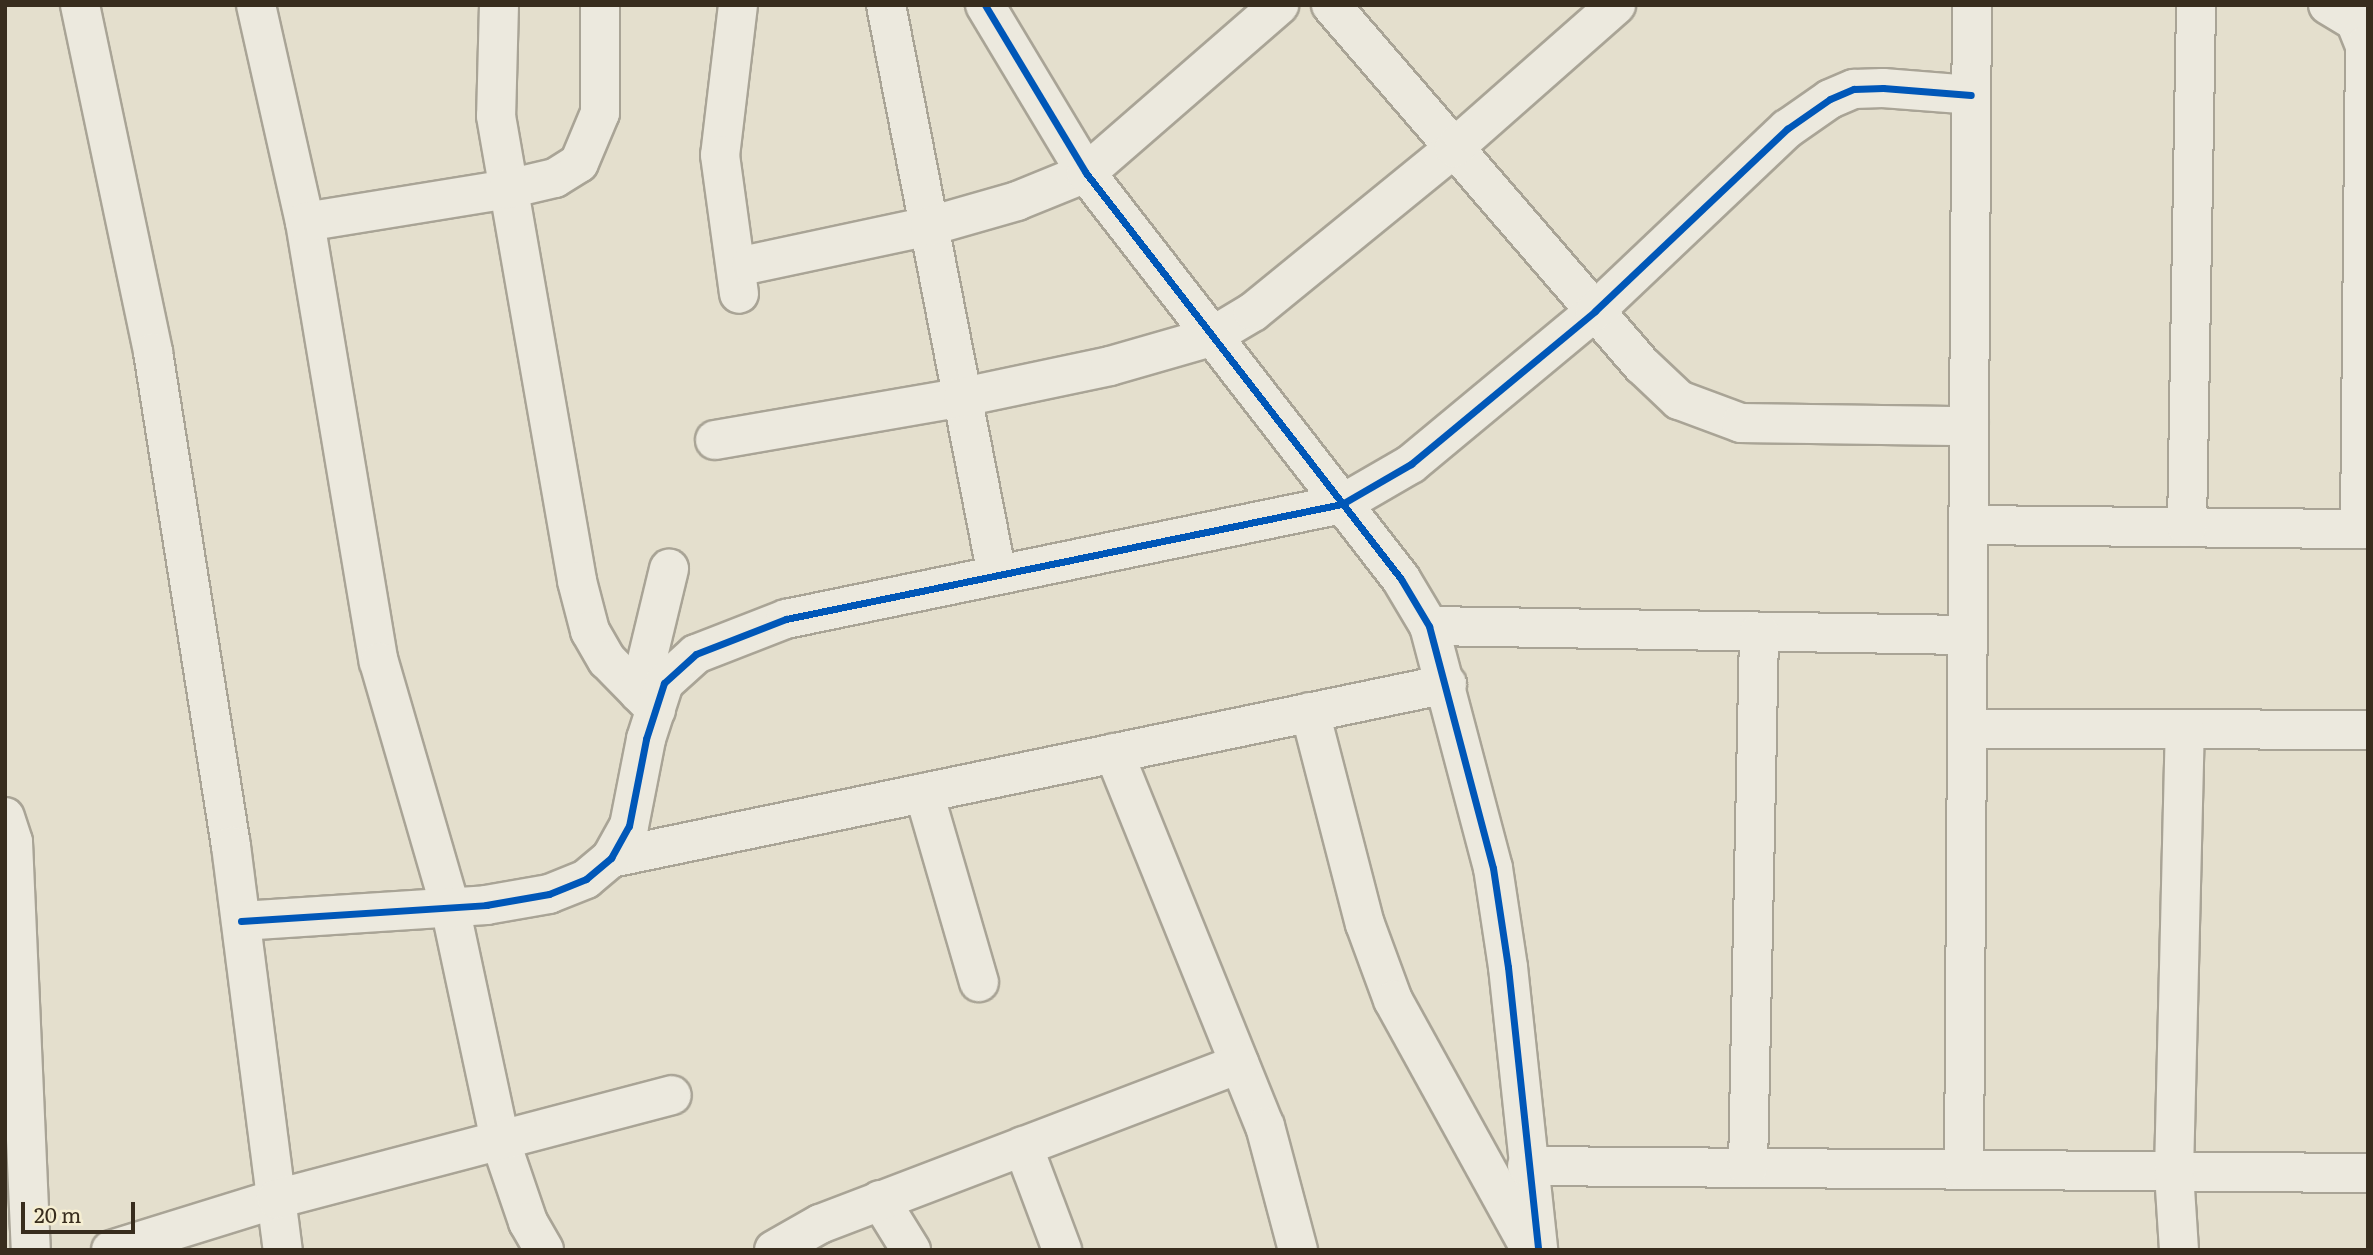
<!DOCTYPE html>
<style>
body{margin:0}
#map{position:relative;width:2373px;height:1255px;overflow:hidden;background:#e4dfcd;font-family:Literata,serif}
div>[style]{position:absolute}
.roads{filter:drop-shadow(2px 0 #a9a496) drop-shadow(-2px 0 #a9a496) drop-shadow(0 2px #a9a496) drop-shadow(0 -2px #a9a496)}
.minor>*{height:38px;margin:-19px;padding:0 19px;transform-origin:19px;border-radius:19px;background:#ece9de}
.cycleway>*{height:7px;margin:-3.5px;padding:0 3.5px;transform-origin:3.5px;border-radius:3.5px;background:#0057b8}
span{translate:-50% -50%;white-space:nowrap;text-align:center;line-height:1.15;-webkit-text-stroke:5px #f5eed2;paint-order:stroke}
.frame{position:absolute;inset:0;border:7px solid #382d1e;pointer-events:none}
.scale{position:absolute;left:21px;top:1202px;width:114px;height:32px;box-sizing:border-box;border:4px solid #382d1e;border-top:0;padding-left:9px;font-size:21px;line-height:24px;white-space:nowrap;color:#382d1e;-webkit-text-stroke:5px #f5eed2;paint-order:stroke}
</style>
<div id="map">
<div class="roads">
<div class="minor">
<i style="left:80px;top:5px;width:355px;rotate:78.1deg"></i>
<i style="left:153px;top:352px;width:500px;rotate:81.03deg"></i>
<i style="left:231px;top:846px;width:407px;rotate:82.7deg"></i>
<i style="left:256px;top:5px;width:222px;rotate:77.3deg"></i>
<i style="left:305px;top:222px;width:446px;rotate:80.5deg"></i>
<i style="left:379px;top:662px;width:255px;rotate:73.8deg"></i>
<i style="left:450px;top:907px;width:238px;rotate:77.9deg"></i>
<i style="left:500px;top:1140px;width:87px;rotate:71.1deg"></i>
<i style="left:528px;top:1222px;width:32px;rotate:60deg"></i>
<i style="left:499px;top:5px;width:111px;rotate:91.5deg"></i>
<i style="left:496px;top:116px;width:472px;rotate:80.1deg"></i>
<i style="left:577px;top:581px;width:52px;rotate:75.4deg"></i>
<i style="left:590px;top:631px;width:34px;rotate:60deg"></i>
<i style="left:607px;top:660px;width:70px;rotate:45.6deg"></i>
<i style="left:738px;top:5px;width:151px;rotate:96.8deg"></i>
<i style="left:720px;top:155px;width:140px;rotate:82.2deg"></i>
<i style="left:886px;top:5px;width:581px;rotate:78.98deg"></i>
<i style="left:985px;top:5px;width:196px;rotate:59deg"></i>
<i style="left:1086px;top:173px;width:514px;rotate:52.19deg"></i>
<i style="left:1401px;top:579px;width:55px;rotate:59.2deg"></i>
<i style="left:1429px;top:626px;width:250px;rotate:75.2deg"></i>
<i style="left:1493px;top:868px;width:100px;rotate:81.4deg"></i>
<i style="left:1508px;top:967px;width:285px;rotate:83.9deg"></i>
<i style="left:1331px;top:5px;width:477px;rotate:49.2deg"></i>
<i style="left:1643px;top:366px;width:50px;rotate:43.4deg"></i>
<i style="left:1679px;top:400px;width:66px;rotate:20.4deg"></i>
<i style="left:1741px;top:423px;width:228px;rotate:0.8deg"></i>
<i style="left:2328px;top:5px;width:31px;rotate:31deg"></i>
<i style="left:2355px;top:21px;width:27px;rotate:68deg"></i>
<i style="left:2365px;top:46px;width:483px;rotate:90.6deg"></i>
<i style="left:305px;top:222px;width:206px;rotate:-9.2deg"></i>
<i style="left:508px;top:189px;width:48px;rotate:-13.2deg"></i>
<i style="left:555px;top:178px;width:28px;rotate:-32deg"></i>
<i style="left:579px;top:163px;width:54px;rotate:-67.2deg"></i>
<i style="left:600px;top:113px;width:108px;rotate:-90deg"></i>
<i style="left:751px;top:264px;width:183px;rotate:-12deg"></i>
<i style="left:930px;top:226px;width:91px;rotate:-16deg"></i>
<i style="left:1017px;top:201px;width:74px;rotate:-22.1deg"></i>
<i style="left:1086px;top:173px;width:256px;rotate:-41deg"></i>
<i style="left:715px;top:440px;width:252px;rotate:-9.8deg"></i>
<i style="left:963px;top:397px;width:150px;rotate:-11.9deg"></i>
<i style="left:1110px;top:366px;width:105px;rotate:-16deg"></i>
<i style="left:1211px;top:337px;width:49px;rotate:-30.8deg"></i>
<i style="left:1253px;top:312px;width:259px;rotate:-39.2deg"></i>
<i style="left:1454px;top:148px;width:216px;rotate:-41.4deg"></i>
<i style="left:1968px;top:525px;width:400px;rotate:0.6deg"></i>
<i style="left:2187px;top:527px;width:522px;rotate:-89.01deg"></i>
<i style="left:1429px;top:626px;width:538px;rotate:0.96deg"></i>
<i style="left:639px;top:693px;width:128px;rotate:-76.4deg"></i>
<i style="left:1310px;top:712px;width:219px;rotate:75.5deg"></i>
<i style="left:1365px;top:924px;width:81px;rotate:69.8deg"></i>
<i style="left:1393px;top:1000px;width:286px;rotate:61.1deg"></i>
<i style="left:1967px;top:729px;width:401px;rotate:0.1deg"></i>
<i style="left:1114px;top:753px;width:402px;rotate:68deg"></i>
<i style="left:1265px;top:1126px;width:128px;rotate:75.1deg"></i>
<i style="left:924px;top:793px;width:197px;rotate:73.8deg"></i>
<i style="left:5px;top:817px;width:26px;rotate:72deg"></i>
<i style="left:13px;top:842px;width:408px;rotate:87.5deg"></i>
<i style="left:611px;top:858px;width:854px;rotate:-11.76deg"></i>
<i style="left:241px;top:921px;width:246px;rotate:-3.7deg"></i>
<i style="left:486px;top:905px;width:64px;rotate:-9.9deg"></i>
<i style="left:549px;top:894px;width:40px;rotate:-22deg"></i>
<i style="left:586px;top:879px;width:33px;rotate:-40deg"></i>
<i style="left:611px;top:858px;width:37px;rotate:-61deg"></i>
<i style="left:629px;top:826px;width:89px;rotate:-78.9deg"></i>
<i style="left:646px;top:739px;width:59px;rotate:-72.2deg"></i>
<i style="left:664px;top:683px;width:43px;rotate:-42.2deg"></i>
<i style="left:696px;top:654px;width:97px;rotate:-21.3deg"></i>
<i style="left:786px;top:619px;width:568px;rotate:-11.69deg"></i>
<i style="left:1342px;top:504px;width:80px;rotate:-30.1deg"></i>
<i style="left:1411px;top:464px;width:239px;rotate:-39.7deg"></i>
<i style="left:1595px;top:311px;width:265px;rotate:-43.5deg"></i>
<i style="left:1787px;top:129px;width:52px;rotate:-34.9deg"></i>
<i style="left:1830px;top:99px;width:26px;rotate:-23deg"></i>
<i style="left:1854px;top:89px;width:29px;rotate:-2deg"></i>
<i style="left:1883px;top:88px;width:88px;rotate:4.5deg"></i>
<i style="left:1023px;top:1146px;width:111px;rotate:69.4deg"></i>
<i style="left:1527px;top:1166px;width:841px;rotate:0.48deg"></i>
<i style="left:1748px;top:1168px;width:536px;rotate:-88.82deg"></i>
<i style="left:1964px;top:1170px;width:1165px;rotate:-89.61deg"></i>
<i style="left:880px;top:1200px;width:59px;rotate:58.2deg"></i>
<i style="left:111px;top:1250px;width:173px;rotate:-17.2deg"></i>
<i style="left:276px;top:1199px;width:409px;rotate:-14.7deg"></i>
<i style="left:774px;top:1250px;width:53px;rotate:-29.5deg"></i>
<i style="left:820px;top:1224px;width:449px;rotate:-20.9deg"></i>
<i style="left:2179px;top:1250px;width:78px;rotate:-93.7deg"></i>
<i style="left:2174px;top:1172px;width:443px;rotate:-88.6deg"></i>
</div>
</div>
<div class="cycleway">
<i style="left:985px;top:5px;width:196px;rotate:59deg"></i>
<i style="left:1086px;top:173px;width:514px;rotate:52.19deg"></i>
<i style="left:1401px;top:579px;width:55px;rotate:59.2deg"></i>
<i style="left:1429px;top:626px;width:250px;rotate:75.2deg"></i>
<i style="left:1493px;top:868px;width:100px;rotate:81.4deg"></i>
<i style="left:1508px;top:967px;width:285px;rotate:83.9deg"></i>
<i style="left:241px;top:921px;width:246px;rotate:-3.7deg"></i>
<i style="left:486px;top:905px;width:64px;rotate:-9.9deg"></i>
<i style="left:549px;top:894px;width:40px;rotate:-22deg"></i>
<i style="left:586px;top:879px;width:33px;rotate:-40deg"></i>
<i style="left:611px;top:858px;width:37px;rotate:-61deg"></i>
<i style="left:629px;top:826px;width:89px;rotate:-78.9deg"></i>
<i style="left:646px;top:739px;width:59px;rotate:-72.2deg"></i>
<i style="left:664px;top:683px;width:43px;rotate:-42.2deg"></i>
<i style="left:696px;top:654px;width:97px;rotate:-21.3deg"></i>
<i style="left:786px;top:619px;width:568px;rotate:-11.69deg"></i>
<i style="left:1342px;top:504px;width:80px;rotate:-30.1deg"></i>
<i style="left:1411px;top:464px;width:239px;rotate:-39.7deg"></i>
<i style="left:1595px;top:311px;width:265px;rotate:-43.5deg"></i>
<i style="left:1787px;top:129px;width:52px;rotate:-34.9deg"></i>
<i style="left:1830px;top:99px;width:26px;rotate:-23deg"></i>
<i style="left:1854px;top:89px;width:29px;rotate:-2deg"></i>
<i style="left:1883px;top:88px;width:88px;rotate:4.5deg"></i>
</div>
<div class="frame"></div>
<div class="scale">20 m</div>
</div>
